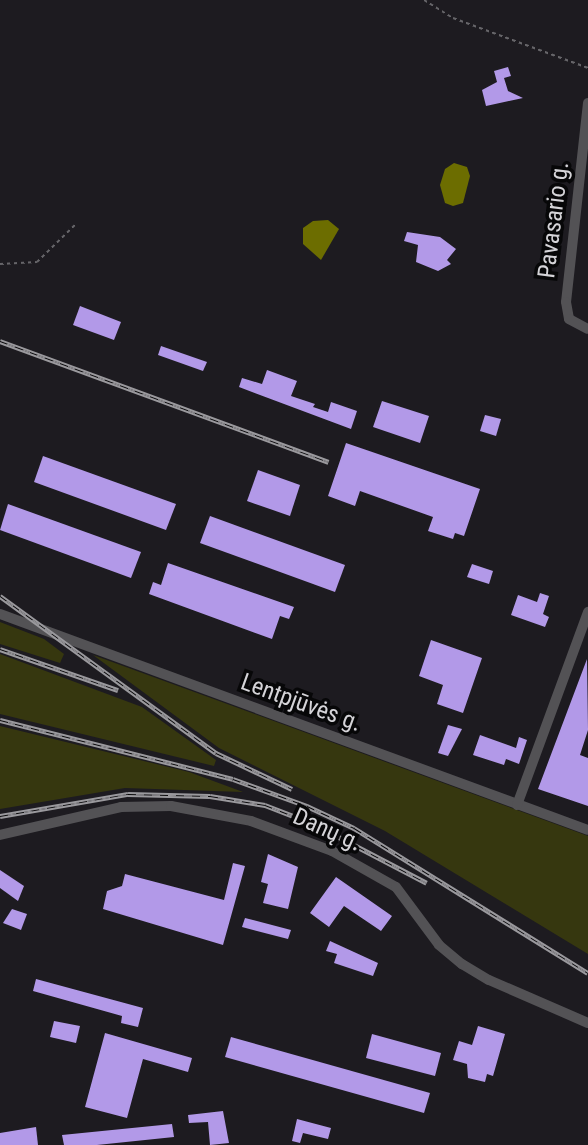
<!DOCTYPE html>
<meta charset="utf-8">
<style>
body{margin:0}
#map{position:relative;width:588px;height:1145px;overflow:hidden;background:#1d1b20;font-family:"Roboto Condensed",sans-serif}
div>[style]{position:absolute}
.green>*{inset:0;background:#36370f}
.water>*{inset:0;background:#6c6d00}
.building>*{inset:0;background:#b299e8}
.path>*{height:2px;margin-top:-1px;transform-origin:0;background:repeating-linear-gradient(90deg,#666569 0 3.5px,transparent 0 7px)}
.minor>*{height:10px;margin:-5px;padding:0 5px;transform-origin:5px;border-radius:5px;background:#535255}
.rail>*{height:5px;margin-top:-2.5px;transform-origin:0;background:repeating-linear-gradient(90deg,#070708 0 8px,#9a999d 0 16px);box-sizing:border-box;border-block:2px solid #9a999d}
span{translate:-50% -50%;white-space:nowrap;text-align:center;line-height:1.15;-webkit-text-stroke:7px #070708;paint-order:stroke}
.street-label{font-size:24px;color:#d5d4d8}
</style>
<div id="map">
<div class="green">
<i style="clip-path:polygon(0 622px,44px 639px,64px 654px,60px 663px,0 644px)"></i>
<i style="clip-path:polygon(0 654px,142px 707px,216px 760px,214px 766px,0 714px)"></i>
<i style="clip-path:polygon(93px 655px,588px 836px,588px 954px,385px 831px,219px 748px)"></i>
<i style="clip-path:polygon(0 726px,189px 772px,243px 792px,125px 788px,0 809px)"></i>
</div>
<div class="water">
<i style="clip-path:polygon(454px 163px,467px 167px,470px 176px,463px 203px,453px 206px,445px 203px,440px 185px,445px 169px)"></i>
<i style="clip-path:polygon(328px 220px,339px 229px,321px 260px,303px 244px,303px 228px,313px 221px)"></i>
</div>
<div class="building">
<i style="clip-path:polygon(508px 67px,511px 76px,504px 78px,508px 91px,523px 98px,486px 106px,482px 90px,497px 82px,494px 71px)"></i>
<i style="clip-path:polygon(407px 232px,440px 237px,456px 249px,447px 260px,451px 264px,438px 271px,416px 262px,418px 245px,404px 241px)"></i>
<i style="clip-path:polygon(80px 306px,121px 322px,114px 340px,73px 325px)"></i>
<i style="clip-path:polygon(161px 346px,207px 362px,203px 371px,158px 355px)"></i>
<i style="clip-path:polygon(267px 370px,297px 381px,291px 396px,315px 404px,313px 407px,328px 412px,331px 402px,357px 411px,351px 429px,239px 387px,242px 378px,262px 384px)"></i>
<i style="clip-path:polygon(382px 401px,429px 416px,420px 443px,373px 427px)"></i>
<i style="clip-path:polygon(485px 415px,501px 419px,496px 436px,480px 431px)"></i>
<i style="clip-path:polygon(346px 443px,480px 489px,464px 536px,455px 533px,453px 539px,428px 531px,433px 517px,360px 491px,355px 506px,328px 496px)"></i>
<i style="clip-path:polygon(43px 456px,176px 504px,166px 530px,34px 482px)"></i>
<i style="clip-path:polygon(258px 470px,300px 485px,290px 516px,247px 501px)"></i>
<i style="clip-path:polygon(8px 504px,141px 552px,131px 578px,0 530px)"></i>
<i style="clip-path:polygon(210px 516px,345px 565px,335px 592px,200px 543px)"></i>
<i style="clip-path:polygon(168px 563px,294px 607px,289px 619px,280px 616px,272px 639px,149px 594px,153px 582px,161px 585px)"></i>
<i style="clip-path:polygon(472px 564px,493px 571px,489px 584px,467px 577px)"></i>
<i style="clip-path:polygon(540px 593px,549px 596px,543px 614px,549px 617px,545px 627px,511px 615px,518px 595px,537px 602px)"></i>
<i style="clip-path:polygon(431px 640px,482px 658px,463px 713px,437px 704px,443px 685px,419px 676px)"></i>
<i style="clip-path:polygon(587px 659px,588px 730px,580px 755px,588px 758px,588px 806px,538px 789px)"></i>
<i style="clip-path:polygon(448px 725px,462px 729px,448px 756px,438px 753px)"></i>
<i style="clip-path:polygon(480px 735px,516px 748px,519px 737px,527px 740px,519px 764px,506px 759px,504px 765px,473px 755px)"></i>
<i style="clip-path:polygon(268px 854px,298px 867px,288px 909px,263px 903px,268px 884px,261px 882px)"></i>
<i style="clip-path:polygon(233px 863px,245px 866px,223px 945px,103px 909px,107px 891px,122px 886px,125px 874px,224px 900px)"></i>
<i style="clip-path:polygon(0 870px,24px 886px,18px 901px,0 888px)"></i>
<i style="clip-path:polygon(336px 877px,392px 916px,381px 931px,344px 906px,329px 927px,310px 913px)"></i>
<i style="clip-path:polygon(12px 909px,27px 914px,21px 930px,3px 923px)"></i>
<i style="clip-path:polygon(245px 918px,291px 930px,288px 939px,242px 927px)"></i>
<i style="clip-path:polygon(330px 941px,378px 963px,373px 976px,334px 963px,337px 954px,326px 951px)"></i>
<i style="clip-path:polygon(36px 979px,143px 1008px,138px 1027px,121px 1023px,122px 1016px,33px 991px)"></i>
<i style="clip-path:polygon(54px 1021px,80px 1026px,76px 1043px,50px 1037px)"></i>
<i style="clip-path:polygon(478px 1026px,505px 1034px,493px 1076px,487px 1074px,485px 1082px,468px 1078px,467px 1064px,453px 1060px,459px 1041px,472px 1045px)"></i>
<i style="clip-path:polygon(105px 1033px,192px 1058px,188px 1072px,143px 1059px,127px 1118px,85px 1107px)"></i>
<i style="clip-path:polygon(372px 1034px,441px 1053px,435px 1076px,366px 1058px)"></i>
<i style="clip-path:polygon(231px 1037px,430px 1093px,424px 1113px,225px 1057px)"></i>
<i style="clip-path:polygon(223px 1111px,229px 1143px,210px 1145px,208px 1122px,189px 1123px,188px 1115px)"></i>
<i style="clip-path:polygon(297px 1119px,331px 1128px,328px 1139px,303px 1133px,300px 1143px,292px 1141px)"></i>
<i style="clip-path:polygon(172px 1124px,174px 1137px,97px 1145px,64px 1145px,62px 1135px)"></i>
<i style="clip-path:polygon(36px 1127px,38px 1145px,0 1145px,0 1133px)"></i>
</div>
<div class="path">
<i style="left:424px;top:0;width:34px;rotate:32deg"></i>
<i style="left:453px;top:18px;width:144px;rotate:20.3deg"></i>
<i style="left:0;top:264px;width:37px;rotate:-3deg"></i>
<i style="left:37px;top:262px;width:54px;rotate:-44.3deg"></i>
</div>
<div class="minor">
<i style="left:588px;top:103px;width:200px;rotate:96.3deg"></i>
<i style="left:566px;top:302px;width:17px;rotate:80deg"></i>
<i style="left:569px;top:319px;width:21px;rotate:28deg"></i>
<i style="left:0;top:614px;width:626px;rotate:20.17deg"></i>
<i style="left:517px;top:805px;width:206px;rotate:-69.8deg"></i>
<i style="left:0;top:835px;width:124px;rotate:-13deg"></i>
<i style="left:121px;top:807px;width:50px;rotate:-1.1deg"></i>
<i style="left:171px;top:806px;width:81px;rotate:10.6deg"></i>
<i style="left:251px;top:821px;width:86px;rotate:20.3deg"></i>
<i style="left:332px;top:851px;width:73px;rotate:29.4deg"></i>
<i style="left:396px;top:887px;width:72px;rotate:53.4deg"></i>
<i style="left:439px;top:945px;width:30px;rotate:40deg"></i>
<i style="left:462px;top:964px;width:31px;rotate:31deg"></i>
<i style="left:489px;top:980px;width:108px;rotate:23.5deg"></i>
</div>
<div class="rail">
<i style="left:0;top:341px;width:350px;rotate:20.2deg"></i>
<i style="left:0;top:596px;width:267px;rotate:36deg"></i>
<i style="left:216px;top:753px;width:84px;rotate:25.3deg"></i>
<i style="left:0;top:649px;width:125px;rotate:19.2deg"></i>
<i style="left:0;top:720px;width:240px;rotate:14.2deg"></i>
<i style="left:233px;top:779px;width:79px;rotate:20deg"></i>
<i style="left:307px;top:806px;width:52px;rotate:25.1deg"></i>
<i style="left:354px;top:828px;width:275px;rotate:31.8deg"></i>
<i style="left:0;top:816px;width:130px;rotate:-9.8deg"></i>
<i style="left:128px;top:794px;width:82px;rotate:1.4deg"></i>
<i style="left:210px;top:796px;width:56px;rotate:9.3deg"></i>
<i style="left:265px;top:805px;width:53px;rotate:21.2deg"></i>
<i style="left:314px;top:824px;width:127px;rotate:27.6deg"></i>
</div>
<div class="street-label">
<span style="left:554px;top:220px;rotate:-83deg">Pavasario g.</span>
<span style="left:301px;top:703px;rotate:20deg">Lentpjūvės g.</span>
<span style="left:327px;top:830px;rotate:24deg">Danų g.</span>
</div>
</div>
